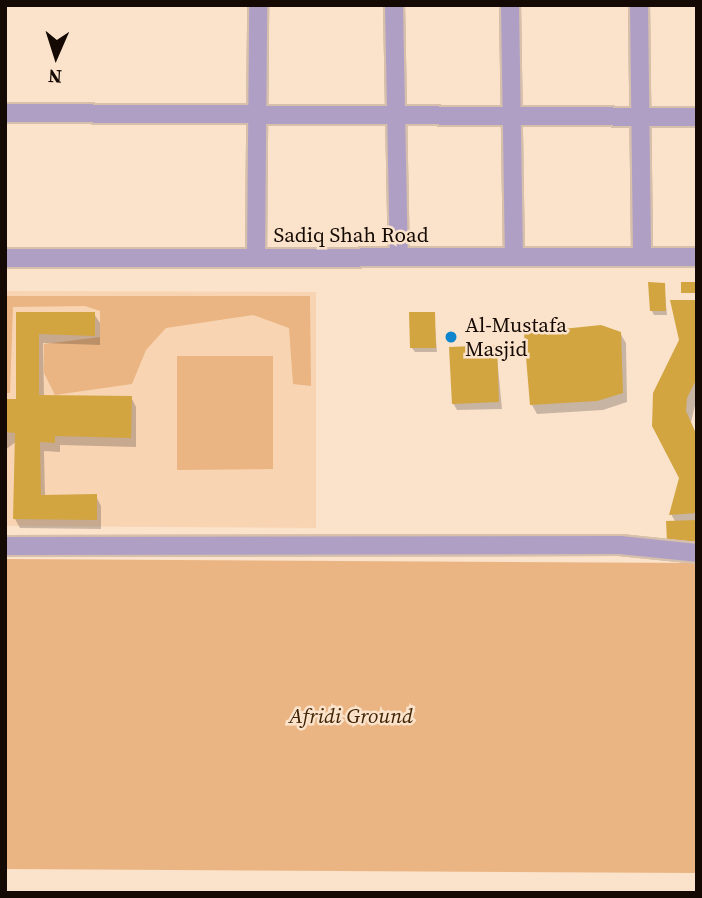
<!DOCTYPE html>
<style>
body{margin:0}
#map{position:relative;width:702px;height:898px;overflow:hidden;background:#fbe2cb;font-family:"Source Serif 4",serif}
div>[style]{position:absolute}
.built>*{inset:0;background:#f8d4b2}
.green>*{inset:0;background:#eab582}
.shadow>*{inset:0;background:#0003}
.building>*{inset:0;background:#d2a541}
.roads{filter:drop-shadow(2px 0 #d6bfab) drop-shadow(-2px 0 #d6bfab) drop-shadow(0 2px #d6bfab) drop-shadow(0 -2px #d6bfab)}
.minor>*{height:18px;margin:-9px;padding:0 9px;transform-origin:9px;border-radius:9px;background:#af9fc5}
.dots>*{width:19px;height:19px;translate:-50% -50%;box-sizing:border-box;border:4px solid #fbe2cb;border-radius:50%}
span{translate:-50% -50%;white-space:nowrap;text-align:center;line-height:1.15;-webkit-text-stroke:5px #fbe2cb;paint-order:stroke}
.street-label{font-size:21px;color:#140a03}
.poi-label{font-size:21px;color:#140a03}
.left{translate:0 -50%;text-align:left}
.park-label{font-size:21px;color:#402302;font-style:italic}
.frame{position:absolute;inset:0;border:7px solid #140a03;pointer-events:none}
.north{position:absolute;left:21px;top:21px;width:70px;height:70px;-webkit-text-stroke:5px #fbe2cb;paint-order:stroke;rotate:183deg;font-size:19px;font-weight:700;line-height:28px;text-align:center;color:#140a03}
.north::after{content:'';display:block;margin:auto;width:24px;height:32px;background:#140a03;clip-path:polygon(50% 0,100% 100%,50% 72%,0 100%)}
</style>
<div id="map">
<div class="built">
<i style="clip-path:polygon(5px 291px,316px 292px,316px 528px,5px 526px)"></i>
</div>
<div class="green">
<i style="clip-path:polygon(5px 296px,310px 296px,311px 386px,293px 384px,289px 328px,253px 315px,166px 328px,146px 350px,132px 384px,55px 395px,44px 373px,44px 344px,100px 337px,100px 311px,85px 306px,13px 307px,10px 393px,5px 393px)"></i>
<i style="clip-path:polygon(177px 356px,273px 356px,273px 469px,177px 470px)"></i>
<i style="clip-path:polygon(5px 559px,697px 563px,697px 873px,5px 869px)"></i>
</div>
<div class="shadow">
<i style="clip-path:polygon(664px 284px,667px 315px,654px 315px,652px 311px)"></i>
<i style="clip-path:polygon(697px 302px,697px 397px,691px 422px,697px 436px,697px 545px,671px 546px,676px 523px,671px 514px,681px 478px,654px 425px)"></i>
<i style="clip-path:polygon(17px 314px,94px 314px,100px 323px,100px 345px,43px 343px,44px 397px,131px 397px,136px 407px,136px 447px,60px 445px,60px 452px,44px 451px,45px 496px,96px 496px,101px 506px,101px 529px,20px 528px,15px 519px,17px 441px,5px 450px,5px 401px,17px 401px)"></i>
<i style="clip-path:polygon(434px 314px,437px 352px,415px 352px,412px 348px)"></i>
<i style="clip-path:polygon(620px 333px,626px 343px,627px 402px,603px 410px,537px 414px,532px 405px)"></i>
<i style="clip-path:polygon(496px 347px,502px 409px,457px 410px,453px 403px)"></i>
</div>
<div class="building">
<i style="clip-path:polygon(648px 282px,665px 283px,666px 311px,650px 311px)"></i>
<i style="clip-path:polygon(681px 282px,697px 282px,697px 293px,681px 293px)"></i>
<i style="clip-path:polygon(670px 300px,697px 300px,697px 378px,687px 398px,686px 411px,697px 436px,697px 513px,669px 515px,679px 478px,652px 426px,653px 393px,679px 340px)"></i>
<i style="clip-path:polygon(16px 312px,95px 312px,95px 336px,39px 334px,39px 395px,132px 396px,131px 438px,55px 436px,55px 443px,40px 442px,41px 495px,97px 494px,97px 520px,13px 519px,15px 433px,5px 432px,5px 399px,16px 399px)"></i>
<i style="clip-path:polygon(409px 312px,435px 312px,436px 348px,410px 348px)"></i>
<i style="clip-path:polygon(601px 325px,621px 332px,623px 393px,597px 401px,530px 405px,524px 333px)"></i>
<i style="clip-path:polygon(497px 345px,499px 402px,452px 404px,449px 347px)"></i>
<i style="clip-path:polygon(697px 520px,697px 541px,667px 542px,666px 521px)"></i>
</div>
<div class="roads">
<div class="minor">
<i style="left:394px;top:5px;width:252px;rotate:88.9deg"></i>
<i style="left:510px;top:5px;width:252px;rotate:89.1deg"></i>
<i style="left:639px;top:5px;width:252px;rotate:89.3deg"></i>
<i style="left:5px;top:113px;width:692px;rotate:0.33deg"></i>
<i style="left:5px;top:258px;width:692px;rotate:-0.08deg"></i>
<i style="left:256px;top:258px;width:253px;rotate:-89.5deg"></i>
<i style="left:5px;top:546px;width:615px;rotate:-0.09deg"></i>
<i style="left:620px;top:545px;width:77px;rotate:5.9deg"></i>
</div>
</div>
<div class="dots">
<i style="left:451px;top:337px;background:#0e85cd"></i>
</div>
<div class="street-label">
<span style="left:351px;top:235px">Sadiq Shah Road</span>
</div>
<div class="poi-label">
<span class="left" style="left:465px;top:337px">Al-Mustafa<br>Masjid</span>
</div>
<div class="park-label">
<span style="left:351px;top:716px">Afridi Ground</span>
</div>
<div class="frame"></div>
<div class="north">N</div>
</div>
